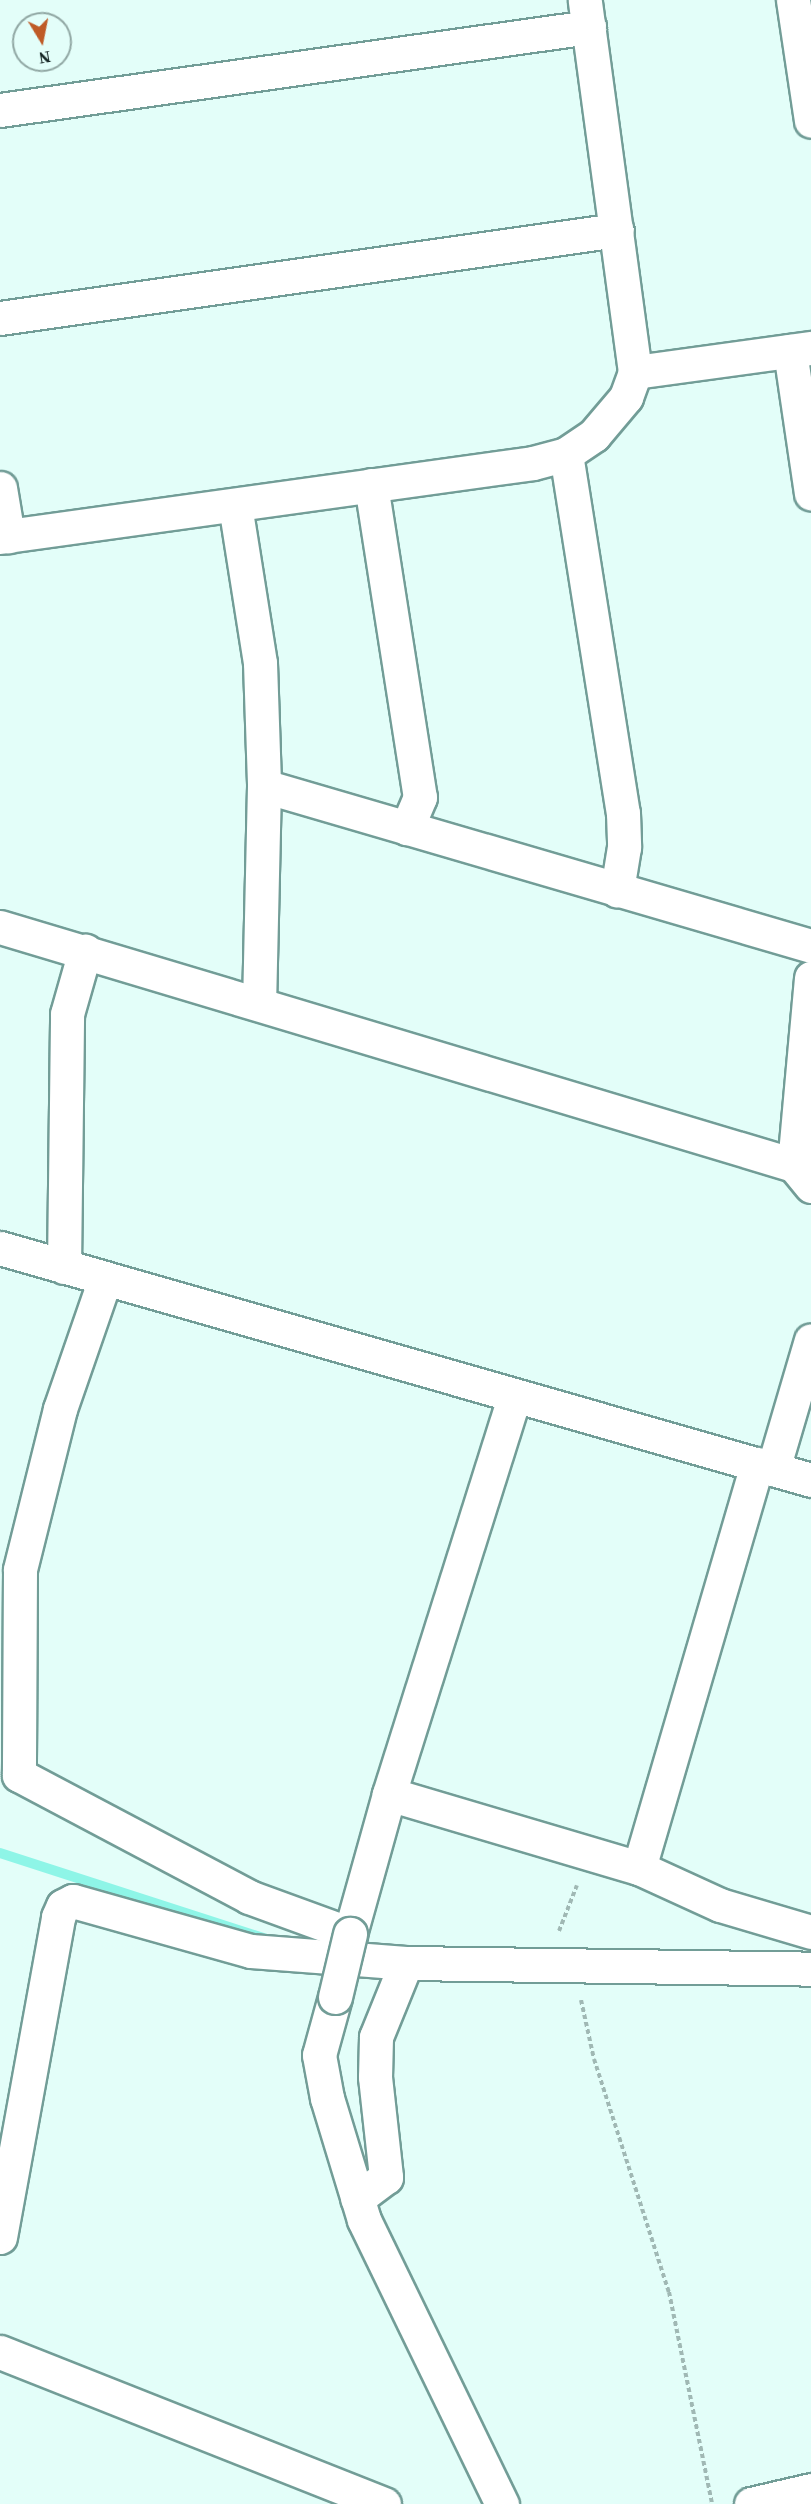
<!DOCTYPE html>
<style>
body{margin:0}
#map{position:relative;width:811px;height:2504px;overflow:hidden;background:#e3fef9;font-family:"Source Serif 4",serif}
div>[style]{position:absolute}
.stream>*{height:10px;margin:-5px;padding:0 5px;transform-origin:5px;border-radius:5px;background:#8ef5e7}
.path>*{height:4px;margin-top:-2px;transform-origin:0;background:repeating-linear-gradient(90deg,#a0b8b4 0 4.5px,transparent 0 7.5px)}
.roads{filter:drop-shadow(2px 0 #729d97) drop-shadow(-2px 0 #729d97) drop-shadow(0 2px #729d97) drop-shadow(0 -2px #729d97)}
.street>*{height:33px;margin:-16.5px;padding:0 16.5px;transform-origin:16.5px;border-radius:16.5px;background:#fff}
.secondary>*{height:33px;margin:-16.5px;padding:0 16.5px;transform-origin:16.5px;border-radius:16.5px;background:#fff}
.bridges{filter:drop-shadow(2px 0 #729d97) drop-shadow(-2px 0 #729d97) drop-shadow(0 2px #729d97) drop-shadow(0 -2px #729d97)}
.street-bridge>*{height:33px;margin:-16.5px;padding:0 16.5px;transform-origin:16.5px;border-radius:16.5px;background:#fff}
span{translate:-50% -50%;white-space:nowrap;text-align:center;line-height:1.15;-webkit-text-stroke:6px #e3fef9;paint-order:stroke}
.north{position:absolute;left:12px;top:12px;width:60px;height:60px;box-sizing:border-box;background:#e3fef9;border:2px solid #91a8a4;border-radius:50%;rotate:170deg;font-size:16px;font-weight:700;line-height:24px;text-align:center;color:#162725}
.north::after{content:'';display:block;margin:auto;width:21px;height:27px;background:#bf5b27;clip-path:polygon(50% 0,100% 100%,50% 72%,0 100%)}
</style>
<div id="map">
<div class="stream">
<i style="left:0;top:1853px;width:280px;rotate:17.9deg"></i>
</div>
<div class="path">
<i style="left:559px;top:1931px;width:49px;rotate:-68.6deg"></i>
<i style="left:581px;top:2000px;width:60px;rotate:77.6deg"></i>
<i style="left:594px;top:2059px;width:245px;rotate:72.2deg"></i>
<i style="left:669px;top:2292px;width:216px;rotate:78.5deg"></i>
</div>
<div class="roads">
<div class="street">
<i style="left:793px;top:0;width:122px;rotate:81.5deg"></i>
<i style="left:0;top:110px;width:595px;rotate:-8.02deg"></i>
<i style="left:0;top:318px;width:623px;rotate:-8.12deg"></i>
<i style="left:790px;top:351px;width:144px;rotate:81.6deg"></i>
<i style="left:635px;top:372px;width:178px;rotate:-7.8deg"></i>
<i style="left:566px;top:454px;width:363px;rotate:81deg"></i>
<i style="left:623px;top:813px;width:34px;rotate:88deg"></i>
<i style="left:624px;top:847px;width:44px;rotate:99.2deg"></i>
<i style="left:371px;top:485px;width:316px;rotate:81.1deg"></i>
<i style="left:420px;top:797px;width:34px;rotate:113deg"></i>
<i style="left:0;top:488px;width:49px;rotate:80.5deg"></i>
<i style="left:235px;top:505px;width:160px;rotate:81deg"></i>
<i style="left:260px;top:663px;width:123px;rotate:88.1deg"></i>
<i style="left:264px;top:786px;width:218px;rotate:91.3deg"></i>
<i style="left:264px;top:786px;width:570px;rotate:16.3deg"></i>
<i style="left:0;top:927px;width:829px;rotate:16.69deg"></i>
<i style="left:794px;top:1165px;width:27px;rotate:51deg"></i>
<i style="left:794px;top:1165px;width:188px;rotate:-84.8deg"></i>
<i style="left:64px;top:1267px;width:253px;rotate:-89.3deg"></i>
<i style="left:67px;top:1014px;width:66px;rotate:-74.1deg"></i>
<i style="left:105px;top:1279px;width:138px;rotate:109.1deg"></i>
<i style="left:60px;top:1409px;width:166px;rotate:104deg"></i>
<i style="left:20px;top:1570px;width:205px;rotate:90.3deg"></i>
<i style="left:19px;top:1775px;width:260px;rotate:27.9deg"></i>
<i style="left:249px;top:1897px;width:108px;rotate:20.1deg"></i>
<i style="left:350px;top:1934px;width:145px;rotate:-74.4deg"></i>
<i style="left:389px;top:1794px;width:415px;rotate:-72.5deg"></i>
<i style="left:773px;top:1469px;width:134px;rotate:-73.6deg"></i>
<i style="left:389px;top:1794px;width:261px;rotate:16.5deg"></i>
<i style="left:639px;top:1868px;width:89px;rotate:24.6deg"></i>
<i style="left:720px;top:1905px;width:95px;rotate:16.5deg"></i>
<i style="left:639px;top:1868px;width:421px;rotate:-73.7deg"></i>
<i style="left:406px;top:1963px;width:405px;rotate:0.8deg"></i>
<i style="left:335px;top:1997px;width:60px;rotate:105.4deg"></i>
<i style="left:319px;top:2055px;width:44px;rotate:79.5deg"></i>
<i style="left:327px;top:2098px;width:127px;rotate:73.1deg"></i>
<i style="left:364px;top:2220px;width:316px;rotate:64.1deg"></i>
<i style="left:0;top:2237px;width:325px;rotate:-79.7deg"></i>
<i style="left:58px;top:1917px;width:12px;rotate:-66deg"></i>
<i style="left:63px;top:1906px;width:11px;rotate:-27deg"></i>
<i style="left:73px;top:1901px;width:185px;rotate:15.7deg"></i>
<i style="left:251px;top:1951px;width:155px;rotate:4.4deg"></i>
<i style="left:406px;top:1963px;width:80px;rotate:112.1deg"></i>
<i style="left:376px;top:2037px;width:40px;rotate:91.4deg"></i>
<i style="left:375px;top:2077px;width:101px;rotate:83.7deg"></i>
<i style="left:386px;top:2177px;width:36px;rotate:143deg"></i>
</div>
<div class="secondary">
<i style="left:0;top:537px;width:538px;rotate:-7.9deg"></i>
<i style="left:533px;top:463px;width:34px;rotate:-15deg"></i>
<i style="left:566px;top:454px;width:34px;rotate:-34deg"></i>
<i style="left:594px;top:435px;width:50px;rotate:-49.9deg"></i>
<i style="left:626px;top:397px;width:27px;rotate:-70deg"></i>
<i style="left:635px;top:372px;width:375px;rotate:-97.7deg"></i>
<i style="left:0;top:1248px;width:844px;rotate:15.96deg"></i>
<i style="left:0;top:2352px;width:413px;rotate:21.6deg"></i>
<i style="left:751px;top:2504px;width:62px;rotate:-13.1deg"></i>
</div>
</div>
<div class="bridges">
<div class="street-bridge">
<i style="left:335px;top:1997px;width:65px;rotate:-76.6deg"></i>
</div>
</div>
<div class="north">N</div>
</div>
